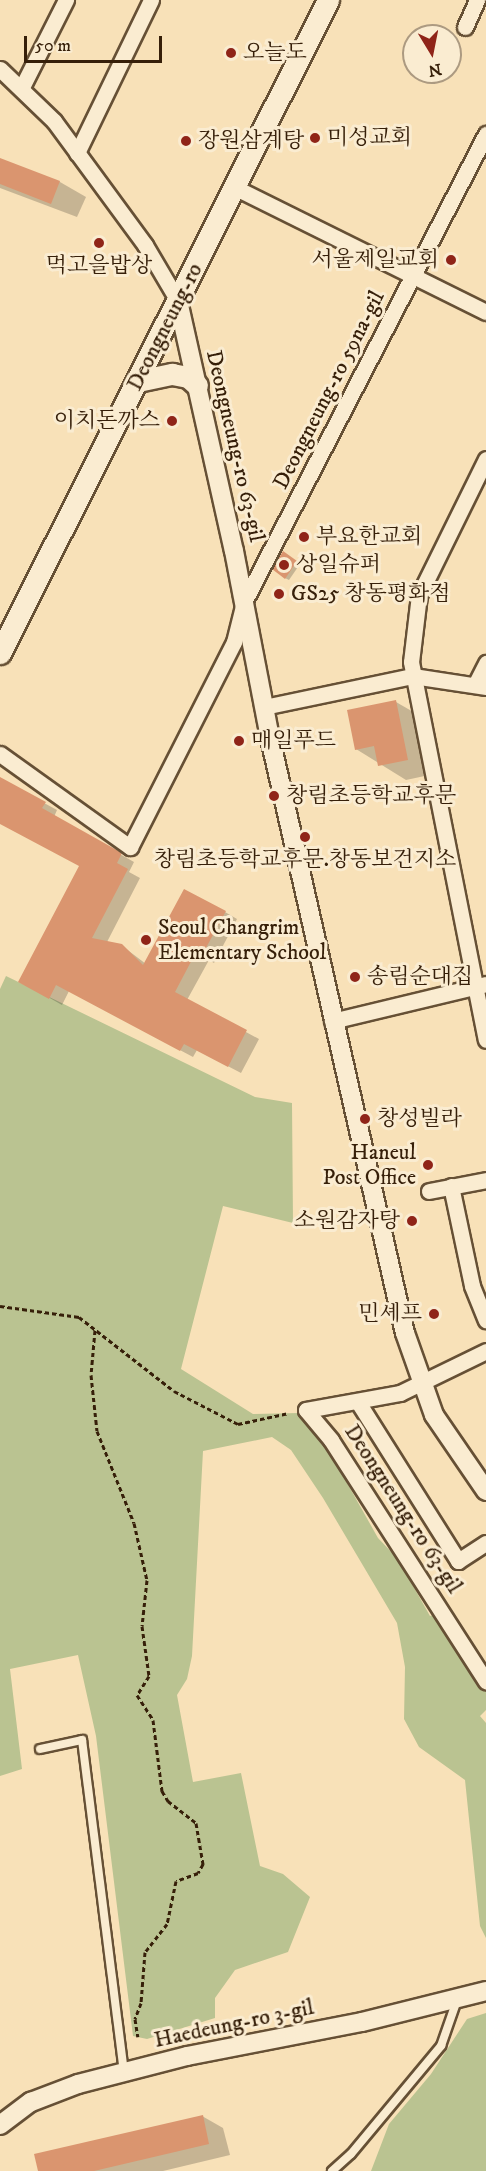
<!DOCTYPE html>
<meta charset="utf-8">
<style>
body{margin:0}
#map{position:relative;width:486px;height:2171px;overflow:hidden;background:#f8e1b8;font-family:"IM FELL DW Pica","Noto Serif KR",serif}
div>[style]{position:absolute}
.green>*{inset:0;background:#bac391}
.shadow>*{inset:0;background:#0003}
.building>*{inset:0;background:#da956f}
.path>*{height:3px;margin-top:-1.5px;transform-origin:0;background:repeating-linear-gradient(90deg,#361f09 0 4.5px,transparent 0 7.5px)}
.roads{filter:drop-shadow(2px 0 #665035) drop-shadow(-2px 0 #665035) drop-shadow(0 2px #665035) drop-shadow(0 -2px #665035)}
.service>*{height:8px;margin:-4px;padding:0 4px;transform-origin:4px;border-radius:4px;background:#faecd1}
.minor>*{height:15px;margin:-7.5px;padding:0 7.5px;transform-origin:7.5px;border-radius:7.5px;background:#faecd1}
.tertiary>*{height:18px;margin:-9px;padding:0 9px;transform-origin:9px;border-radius:9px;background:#faecd1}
.secondary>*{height:21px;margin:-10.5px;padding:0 10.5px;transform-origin:10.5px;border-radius:10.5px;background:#faecd1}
.dots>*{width:16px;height:16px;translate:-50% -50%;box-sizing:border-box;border:3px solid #faecd1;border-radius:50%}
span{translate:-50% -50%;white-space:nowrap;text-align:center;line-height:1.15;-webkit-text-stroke:6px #faecd1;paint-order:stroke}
.poi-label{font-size:22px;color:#361f09}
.left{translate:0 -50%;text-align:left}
.right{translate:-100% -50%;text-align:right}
.street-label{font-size:22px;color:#361f09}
.north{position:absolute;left:402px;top:24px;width:60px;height:60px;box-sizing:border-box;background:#faecd1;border:2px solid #ac9a81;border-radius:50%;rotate:170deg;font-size:16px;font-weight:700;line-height:24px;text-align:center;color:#361f09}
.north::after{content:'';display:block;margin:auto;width:21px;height:27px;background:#8f2418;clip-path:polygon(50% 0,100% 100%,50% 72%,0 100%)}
.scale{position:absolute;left:24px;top:36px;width:138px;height:27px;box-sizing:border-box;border:3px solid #361f09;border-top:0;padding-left:8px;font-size:18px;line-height:21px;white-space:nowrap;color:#361f09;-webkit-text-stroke:4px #faecd1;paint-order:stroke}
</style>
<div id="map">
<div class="green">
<i style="clip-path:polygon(6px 976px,255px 1097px,292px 1103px,293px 1223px,223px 1206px,181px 1369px,253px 1414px,299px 1413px,324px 1442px,378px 1538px,398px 1559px,430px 1616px,439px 1613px,486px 1685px,486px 1710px,480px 1716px,486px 1723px,486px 1938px,480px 1926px,465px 1780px,419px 1747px,404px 1719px,405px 1667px,397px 1623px,323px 1498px,291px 1450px,272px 1437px,203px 1451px,192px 1656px,187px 1679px,177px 1695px,193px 1782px,241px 1773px,260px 1866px,283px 1874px,310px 1897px,288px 1952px,235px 1970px,215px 1998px,215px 2018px,147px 2039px,133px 2036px,96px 1736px,78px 1655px,10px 1669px,22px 1769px,0 1776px,0 989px)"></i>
<i style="clip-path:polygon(486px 2013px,486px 2171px,371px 2171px,389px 2124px,431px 2074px,467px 2019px)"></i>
</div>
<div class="shadow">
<i style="clip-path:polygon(0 159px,60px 182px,86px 197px,77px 217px,0 188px)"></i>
<i style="clip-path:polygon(283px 553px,300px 564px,289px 580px,285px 578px)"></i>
<i style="clip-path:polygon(396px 702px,422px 717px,434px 774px,406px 780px,356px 749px)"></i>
<i style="clip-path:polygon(0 779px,57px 810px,54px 817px,134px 862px,129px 872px,140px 878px,107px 942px,121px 945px,146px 964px,225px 912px,237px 919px,214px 963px,209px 960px,187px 1000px,259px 1039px,241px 1073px,197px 1050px,193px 1057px,69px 991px,62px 1005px,20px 981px,81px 866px,0 823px)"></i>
<i style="clip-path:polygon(202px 2116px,223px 2128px,230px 2155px,163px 2171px,40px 2171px)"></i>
</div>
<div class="building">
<i style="clip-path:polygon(0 158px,60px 181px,51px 204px,0 184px)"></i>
<i style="clip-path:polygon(283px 551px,297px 561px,285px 579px,272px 569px)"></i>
<i style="clip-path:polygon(396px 700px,408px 760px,378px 766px,374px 746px,355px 750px,347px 710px)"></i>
<i style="clip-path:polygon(0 777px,46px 802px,42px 808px,122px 853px,117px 863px,128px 869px,92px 938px,122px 944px,143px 965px,184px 889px,226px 911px,201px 957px,195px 954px,175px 992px,247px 1030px,228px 1067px,184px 1044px,180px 1051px,56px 985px,49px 999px,18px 982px,79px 866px,0 824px)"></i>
<i style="clip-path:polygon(203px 2115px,209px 2144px,94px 2171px,38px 2171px,34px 2154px)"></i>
</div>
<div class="path">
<i style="left:0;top:1306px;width:80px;rotate:7.9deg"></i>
<i style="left:79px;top:1317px;width:120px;rotate:37.9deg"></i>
<i style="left:174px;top:1391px;width:72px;rotate:27.3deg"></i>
<i style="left:238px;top:1424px;width:52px;rotate:-12.2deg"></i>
<i style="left:95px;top:1330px;width:45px;rotate:95.1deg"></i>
<i style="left:91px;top:1375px;width:56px;rotate:83.9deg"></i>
<i style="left:97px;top:1431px;width:99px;rotate:68.1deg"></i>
<i style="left:134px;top:1523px;width:58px;rotate:77.2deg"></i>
<i style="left:147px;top:1580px;width:46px;rotate:96.2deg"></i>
<i style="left:142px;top:1626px;width:50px;rotate:82deg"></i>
<i style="left:149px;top:1676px;width:22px;rotate:122deg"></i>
<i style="left:137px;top:1695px;width:30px;rotate:57deg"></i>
<i style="left:153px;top:1720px;width:72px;rotate:82.8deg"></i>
<i style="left:162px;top:1791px;width:12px;rotate:59deg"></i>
<i style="left:168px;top:1801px;width:36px;rotate:38deg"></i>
<i style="left:196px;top:1823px;width:42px;rotate:80.3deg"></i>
<i style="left:203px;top:1864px;width:10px;rotate:119deg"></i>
<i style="left:198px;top:1873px;width:23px;rotate:160deg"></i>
<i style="left:176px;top:1881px;width:44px;rotate:101.8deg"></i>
<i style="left:167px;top:1924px;width:36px;rotate:128deg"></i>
<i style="left:145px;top:1952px;width:51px;rotate:94.5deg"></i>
<i style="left:141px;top:2003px;width:17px;rotate:111deg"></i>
<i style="left:135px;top:2019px;width:18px;rotate:81deg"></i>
</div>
<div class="roads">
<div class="service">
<i style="left:40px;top:1749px;width:43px;rotate:-12.1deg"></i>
<i style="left:82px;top:1740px;width:334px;rotate:82.8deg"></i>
<i style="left:332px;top:2171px;width:25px;rotate:-42deg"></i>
<i style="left:351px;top:2154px;width:141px;rotate:-50.2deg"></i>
<i style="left:441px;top:2046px;width:49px;rotate:-70.8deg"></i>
</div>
<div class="minor">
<i style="left:465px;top:27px;width:30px;rotate:-66deg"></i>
<i style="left:0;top:69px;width:75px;rotate:43.9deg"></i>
<i style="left:54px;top:121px;width:154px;rotate:53.7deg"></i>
<i style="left:145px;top:245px;width:65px;rotate:59.5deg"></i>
<i style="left:21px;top:89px;width:100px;rotate:-63.2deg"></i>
<i style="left:77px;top:153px;width:170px;rotate:-64.2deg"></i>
<i style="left:234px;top:187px;width:281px;rotate:26.4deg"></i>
<i style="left:486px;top:459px;width:152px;rotate:116.2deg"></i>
<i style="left:419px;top:595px;width:67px;rotate:96.8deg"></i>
<i style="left:411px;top:662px;width:385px;rotate:78.8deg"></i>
<i style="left:475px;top:685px;width:25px;rotate:-63deg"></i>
<i style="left:264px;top:707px;width:152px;rotate:-11.8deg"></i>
<i style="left:413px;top:676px;width:74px;rotate:8.6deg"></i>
<i style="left:0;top:754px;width:160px;rotate:35.6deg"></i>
<i style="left:130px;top:847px;width:230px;rotate:-63.1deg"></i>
<i style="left:234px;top:642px;width:41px;rotate:-76deg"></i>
<i style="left:244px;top:602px;width:527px;rotate:-62.66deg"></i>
<i style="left:332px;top:1021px;width:158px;rotate:-13.5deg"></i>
<i style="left:451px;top:1186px;width:102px;rotate:78.1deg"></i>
<i style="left:472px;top:1286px;width:37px;rotate:68deg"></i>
<i style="left:429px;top:1191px;width:58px;rotate:-10.9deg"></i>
<i style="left:358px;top:1402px;width:188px;rotate:57.8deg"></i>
<i style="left:458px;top:1561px;width:33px;rotate:-33deg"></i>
<i style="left:306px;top:1410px;width:39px;rotate:50deg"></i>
<i style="left:331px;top:1440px;width:287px;rotate:57.3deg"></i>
<i style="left:306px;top:1410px;width:96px;rotate:-10.3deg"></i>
<i style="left:400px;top:1393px;width:96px;rotate:-26deg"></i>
</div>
<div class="tertiary">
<i style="left:178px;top:301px;width:256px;rotate:77.4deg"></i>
<i style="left:234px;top:551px;width:190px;rotate:79.1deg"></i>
<i style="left:270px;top:738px;width:610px;rotate:77.22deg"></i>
<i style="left:405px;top:1333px;width:87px;rotate:70.5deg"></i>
<i style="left:434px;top:1415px;width:92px;rotate:55.6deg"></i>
<i style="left:0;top:2125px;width:39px;rotate:-37deg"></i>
<i style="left:31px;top:2102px;width:50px;rotate:-21deg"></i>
<i style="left:78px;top:2084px;width:113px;rotate:-14.4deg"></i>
<i style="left:187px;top:2056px;width:178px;rotate:-11deg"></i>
<i style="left:362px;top:2022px;width:128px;rotate:-14deg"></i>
</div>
<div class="secondary">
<i style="left:138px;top:381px;width:35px;rotate:-12deg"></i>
<i style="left:172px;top:374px;width:16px;rotate:11deg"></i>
<i style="left:188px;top:377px;width:12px;rotate:42deg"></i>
<i style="left:0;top:653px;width:731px;rotate:-63.33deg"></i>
</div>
</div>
<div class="dots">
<i style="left:231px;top:53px;background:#8f2418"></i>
<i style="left:315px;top:138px;background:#8f2418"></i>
<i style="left:186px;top:141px;background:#8f2418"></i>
<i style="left:99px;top:243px;background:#8f2418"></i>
<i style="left:451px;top:260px;background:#8f2418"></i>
<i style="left:172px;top:421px;background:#8f2418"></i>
<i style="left:304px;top:537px;background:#8f2418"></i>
<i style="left:284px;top:565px;background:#8f2418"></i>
<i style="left:279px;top:594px;background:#8f2418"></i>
<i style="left:239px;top:741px;background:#8f2418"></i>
<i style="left:274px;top:796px;background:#8f2418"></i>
<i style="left:305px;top:837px;background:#8f2418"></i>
<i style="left:146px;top:940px;background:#8f2418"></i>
<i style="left:355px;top:977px;background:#8f2418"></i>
<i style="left:365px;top:1119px;background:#8f2418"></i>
<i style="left:428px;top:1165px;background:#8f2418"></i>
<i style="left:412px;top:1221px;background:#8f2418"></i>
<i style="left:434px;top:1314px;background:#8f2418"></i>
</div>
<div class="poi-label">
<span class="left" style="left:243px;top:53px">오늘도</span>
<span class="left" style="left:327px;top:138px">미성교회</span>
<span class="left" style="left:198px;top:141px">장원삼계탕</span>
<span class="right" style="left:439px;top:260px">서울제일교회</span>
<span style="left:99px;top:266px">먹고을밥상</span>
<span class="right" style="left:160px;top:421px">이치돈까스</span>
<span class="left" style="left:316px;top:537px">부요한교회</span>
<span class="left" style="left:296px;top:565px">상일슈퍼</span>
<span class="left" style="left:291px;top:594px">GS25 창동평화점</span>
<span class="left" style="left:251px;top:741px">매일푸드</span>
<span class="left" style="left:286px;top:796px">창림초등학교후문</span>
<span style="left:305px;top:860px">창림초등학교후문.창동보건지소</span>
<span class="left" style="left:158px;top:940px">Seoul Changrim<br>Elementary School</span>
<span class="left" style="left:367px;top:977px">송림순대집</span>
<span class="left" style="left:377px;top:1119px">창성빌라</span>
<span class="right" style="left:416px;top:1165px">Haneul<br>Post Office</span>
<span class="right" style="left:400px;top:1221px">소원감자탕</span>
<span class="right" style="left:422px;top:1314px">민셰프</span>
</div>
<div class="street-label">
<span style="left:165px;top:327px;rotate:-63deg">Deongneung-ro</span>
<span style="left:329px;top:390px;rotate:-63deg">Deongneung-ro 59na-gil</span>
<span style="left:235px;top:446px;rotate:77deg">Deongneung-ro 63-gil</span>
<span style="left:403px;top:1509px;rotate:57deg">Deongneung-ro 63-gil</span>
<span style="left:234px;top:2024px;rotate:-12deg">Haedeung-ro 3-gil</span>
</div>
<div class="north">N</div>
<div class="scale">50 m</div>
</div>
